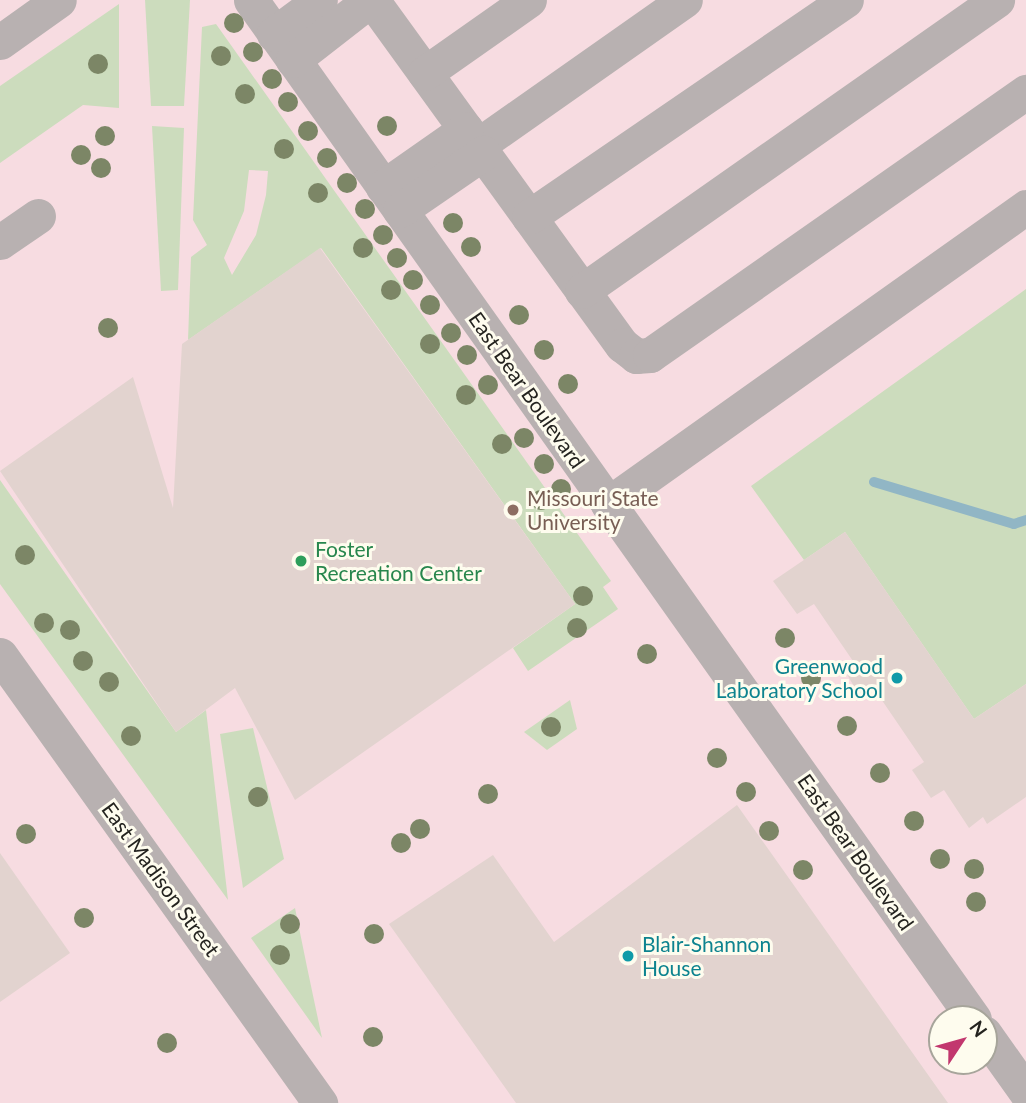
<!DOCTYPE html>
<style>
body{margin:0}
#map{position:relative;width:1026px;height:1103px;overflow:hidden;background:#f1eee1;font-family:Lato,sans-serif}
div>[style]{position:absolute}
.education>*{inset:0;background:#f7dce1}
.green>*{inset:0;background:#ccdcbd}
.stream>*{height:10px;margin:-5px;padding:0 5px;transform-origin:5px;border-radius:5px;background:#91b6c5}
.building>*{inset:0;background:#e2d3cf}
.minor>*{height:35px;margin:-17.5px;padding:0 17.5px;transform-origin:17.5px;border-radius:17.5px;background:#b8b1b1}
.trees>*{width:20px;height:20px;margin:-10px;border-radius:50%;background:#7c8666}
.dots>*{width:19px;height:19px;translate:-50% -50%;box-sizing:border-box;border:4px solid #fefcee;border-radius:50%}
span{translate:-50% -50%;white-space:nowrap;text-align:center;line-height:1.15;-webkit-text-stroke:6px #fefcee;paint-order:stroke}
.street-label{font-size:21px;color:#24231f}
.education-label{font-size:21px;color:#785e54}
.left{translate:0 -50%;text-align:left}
.leisure-label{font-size:21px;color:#27864d}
.culture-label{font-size:21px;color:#0d838f}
.right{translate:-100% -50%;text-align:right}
.north{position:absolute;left:928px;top:1005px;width:70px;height:70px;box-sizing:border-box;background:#fefcee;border:2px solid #a7a59b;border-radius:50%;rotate:54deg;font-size:19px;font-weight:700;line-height:28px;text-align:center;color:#24231f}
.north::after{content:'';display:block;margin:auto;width:24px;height:32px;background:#c2376e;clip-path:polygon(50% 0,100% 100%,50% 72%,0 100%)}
</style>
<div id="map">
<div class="education">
<i style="clip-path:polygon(evenodd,0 0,1026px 0,1026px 1103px,0 1103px,0 0,942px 1019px,984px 1019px,984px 1061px,942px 1061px,942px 1019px)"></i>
</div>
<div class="green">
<i style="clip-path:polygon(145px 0,190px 0,184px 106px,151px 106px)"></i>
<i style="clip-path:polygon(119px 4px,119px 108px,83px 105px,0 163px,0 86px)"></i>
<i style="clip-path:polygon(evenodd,216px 24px,611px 581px,603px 587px,618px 609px,528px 671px,513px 648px,575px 604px,321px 248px,188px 340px,191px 257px,207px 245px,193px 220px,202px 27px,216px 24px,249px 170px,268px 171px,266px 195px,256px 235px,232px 275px,224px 258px,244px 211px,249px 170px)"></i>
<i style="clip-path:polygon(152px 126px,184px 128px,178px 290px,161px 291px)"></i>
<i style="clip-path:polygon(1026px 289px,1026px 684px,974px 719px,845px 532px,804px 560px,751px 486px)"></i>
<i style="clip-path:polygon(0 480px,176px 732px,206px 710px,228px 900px,0 584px)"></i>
<i style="clip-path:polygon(570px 700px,577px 729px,547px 750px,524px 732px)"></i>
<i style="clip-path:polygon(253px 728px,284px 859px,243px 888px,220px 734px)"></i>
<i style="clip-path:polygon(295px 908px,307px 967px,322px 1038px,251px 938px)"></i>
</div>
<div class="stream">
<i style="left:874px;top:482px;width:146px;rotate:16.7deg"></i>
<i style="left:1014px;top:524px;width:13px;rotate:-18deg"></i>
</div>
<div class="building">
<i style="clip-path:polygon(320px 248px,575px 604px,295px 800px,235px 688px,176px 732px,0 471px,133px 377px,173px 508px,182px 344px)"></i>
<i style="clip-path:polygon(845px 532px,974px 719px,1026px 684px,1026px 797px,987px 824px,983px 817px,969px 828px,944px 790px,931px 798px,912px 770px,924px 762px,877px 693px,862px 700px,845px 671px,855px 664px,814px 604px,797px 614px,773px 581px)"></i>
<i style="clip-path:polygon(737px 805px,948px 1103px,516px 1103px,389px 924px,493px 855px,554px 942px)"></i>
<i style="clip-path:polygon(0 853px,70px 953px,0 1002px)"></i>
</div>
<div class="minor">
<i style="left:251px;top:0;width:1249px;rotate:54.64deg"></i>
<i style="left:372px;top:0;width:426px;rotate:54.1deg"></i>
<i style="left:622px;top:345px;width:18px;rotate:38deg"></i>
<i style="left:636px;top:356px;width:14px;rotate:-4deg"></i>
<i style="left:650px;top:355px;width:459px;rotate:-35deg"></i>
<i style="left:274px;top:34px;width:57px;rotate:-36.5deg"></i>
<i style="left:0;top:42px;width:72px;rotate:-35.4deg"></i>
<i style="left:293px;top:60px;width:98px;rotate:-37.9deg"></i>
<i style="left:425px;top:73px;width:127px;rotate:-35.1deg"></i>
<i style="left:477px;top:146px;width:254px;rotate:-35.1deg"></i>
<i style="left:383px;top:187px;width:101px;rotate:-34.9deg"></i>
<i style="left:400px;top:210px;width:101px;rotate:-34.5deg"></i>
<i style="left:529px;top:217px;width:384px;rotate:-34.4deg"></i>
<i style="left:0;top:242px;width:46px;rotate:-34.4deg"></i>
<i style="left:582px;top:291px;width:507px;rotate:-35.04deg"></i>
<i style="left:608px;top:504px;width:513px;rotate:-35.39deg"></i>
<i style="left:0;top:655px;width:551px;rotate:54.46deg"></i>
<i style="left:984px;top:1033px;width:72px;rotate:54.6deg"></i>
</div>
<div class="trees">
<i style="left:234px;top:23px"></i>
<i style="left:253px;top:52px"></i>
<i style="left:221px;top:56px"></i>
<i style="left:98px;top:64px"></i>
<i style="left:272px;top:79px"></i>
<i style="left:245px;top:94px"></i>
<i style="left:288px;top:102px"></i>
<i style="left:387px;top:126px"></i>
<i style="left:308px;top:131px"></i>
<i style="left:105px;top:136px"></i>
<i style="left:284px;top:149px"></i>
<i style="left:81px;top:155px"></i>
<i style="left:327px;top:158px"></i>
<i style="left:101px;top:168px"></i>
<i style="left:347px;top:183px"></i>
<i style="left:318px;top:193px"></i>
<i style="left:365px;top:209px"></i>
<i style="left:453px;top:223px"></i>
<i style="left:383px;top:235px"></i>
<i style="left:471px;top:247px"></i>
<i style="left:363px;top:248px"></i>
<i style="left:397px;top:258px"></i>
<i style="left:413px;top:280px"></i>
<i style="left:391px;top:290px"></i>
<i style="left:430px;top:305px"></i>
<i style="left:519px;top:315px"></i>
<i style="left:108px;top:328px"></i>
<i style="left:451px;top:333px"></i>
<i style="left:430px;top:344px"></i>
<i style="left:544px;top:350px"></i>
<i style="left:467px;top:355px"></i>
<i style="left:568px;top:384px"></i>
<i style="left:488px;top:385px"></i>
<i style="left:466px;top:395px"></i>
<i style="left:524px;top:438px"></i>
<i style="left:502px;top:444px"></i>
<i style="left:544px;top:464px"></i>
<i style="left:561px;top:489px"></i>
<i style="left:541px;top:500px"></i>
<i style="left:25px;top:555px"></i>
<i style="left:583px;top:596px"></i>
<i style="left:44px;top:623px"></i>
<i style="left:577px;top:628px"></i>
<i style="left:70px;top:630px"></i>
<i style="left:785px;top:638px"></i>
<i style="left:647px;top:654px"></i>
<i style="left:83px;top:661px"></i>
<i style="left:811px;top:678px"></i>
<i style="left:109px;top:682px"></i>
<i style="left:847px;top:726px"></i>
<i style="left:551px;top:727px"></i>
<i style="left:131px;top:736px"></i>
<i style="left:717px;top:758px"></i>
<i style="left:880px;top:773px"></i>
<i style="left:746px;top:792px"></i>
<i style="left:488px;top:794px"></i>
<i style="left:258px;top:797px"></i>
<i style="left:914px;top:821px"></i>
<i style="left:420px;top:829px"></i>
<i style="left:769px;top:831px"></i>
<i style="left:26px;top:834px"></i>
<i style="left:401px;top:843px"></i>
<i style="left:940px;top:859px"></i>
<i style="left:974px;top:869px"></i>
<i style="left:803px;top:870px"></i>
<i style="left:976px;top:902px"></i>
<i style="left:84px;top:918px"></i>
<i style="left:290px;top:924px"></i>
<i style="left:374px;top:934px"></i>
<i style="left:280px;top:955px"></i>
<i style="left:373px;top:1037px"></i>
<i style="left:167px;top:1043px"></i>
</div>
<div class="dots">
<i style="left:513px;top:510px;background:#8d6e63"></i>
<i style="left:301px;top:561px;background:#2e9e5b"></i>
<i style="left:897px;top:678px;background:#0f9aa8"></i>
<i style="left:628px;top:956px;background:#0f9aa8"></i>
</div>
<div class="street-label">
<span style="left:527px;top:390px;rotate:55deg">East Bear Boulevard</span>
<span style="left:856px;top:852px;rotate:55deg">East Bear Boulevard</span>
<span style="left:161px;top:879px;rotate:54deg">East Madison Street</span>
</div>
<div class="education-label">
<span class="left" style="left:527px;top:510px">Missouri State<br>University</span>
</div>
<div class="leisure-label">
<span class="left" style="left:315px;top:561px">Foster<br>Recreation Center</span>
</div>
<div class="culture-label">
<span class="right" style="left:883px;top:678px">Greenwood<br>Laboratory School</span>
<span class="left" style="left:642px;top:956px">Blair-Shannon<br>House</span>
</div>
<div class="north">N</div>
</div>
